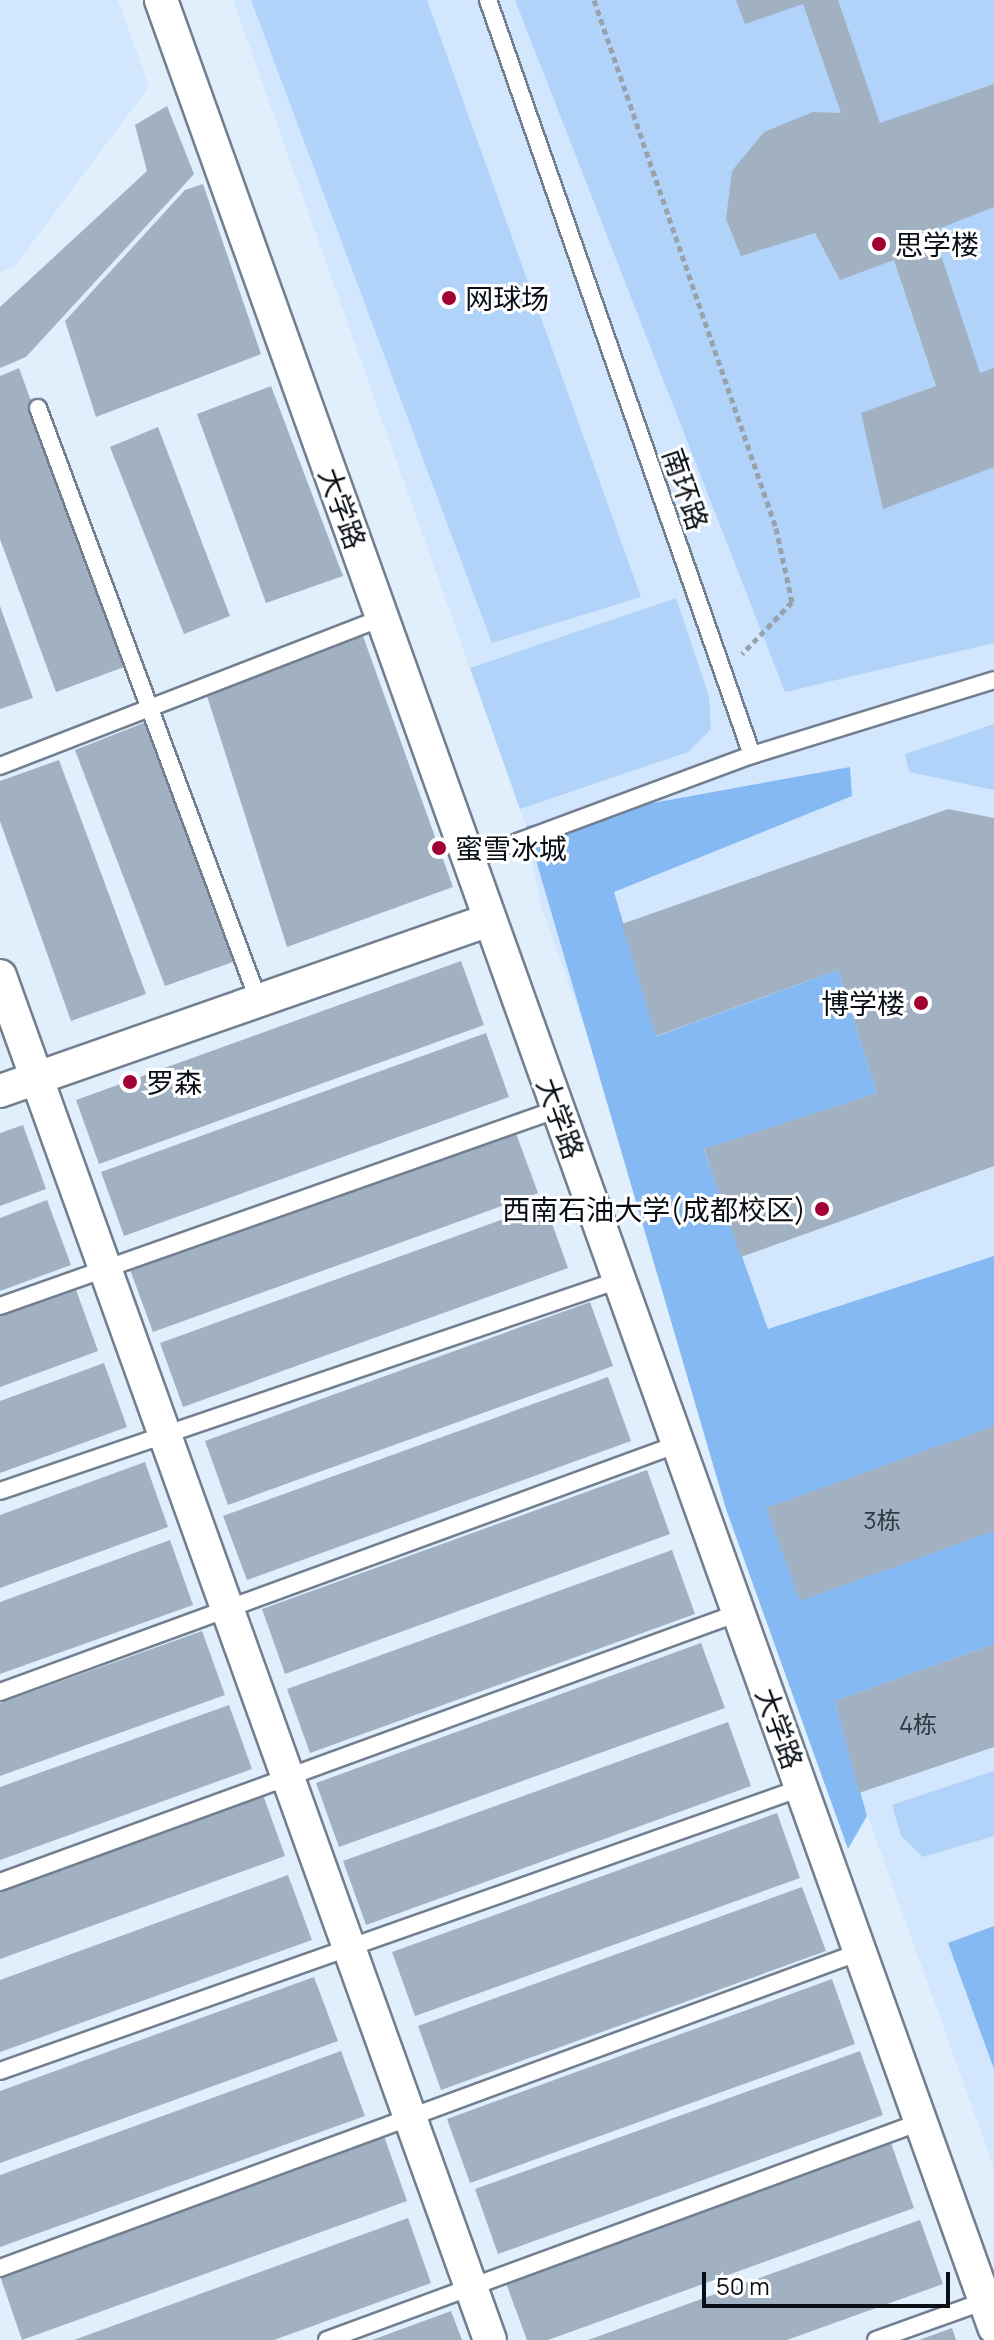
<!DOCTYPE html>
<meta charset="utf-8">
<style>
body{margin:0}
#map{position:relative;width:994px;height:2340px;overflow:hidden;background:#e1eefc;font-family:Manrope,"Noto Sans SC",sans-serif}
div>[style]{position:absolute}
.built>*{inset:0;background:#d2e7fe}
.green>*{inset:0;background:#b2d3f9}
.forest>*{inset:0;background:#84b9f3}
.building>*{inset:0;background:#a2b1c2}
.path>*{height:5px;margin-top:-2.5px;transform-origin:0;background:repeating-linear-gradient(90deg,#98a2ad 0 6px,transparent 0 10px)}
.roads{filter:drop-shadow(2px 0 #717f8f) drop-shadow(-2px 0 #717f8f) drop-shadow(0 2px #717f8f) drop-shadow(0 -2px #717f8f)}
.lane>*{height:16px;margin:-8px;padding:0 8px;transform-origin:8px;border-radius:8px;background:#fff}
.street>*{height:32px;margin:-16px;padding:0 16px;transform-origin:16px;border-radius:16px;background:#fff}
.dots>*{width:22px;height:22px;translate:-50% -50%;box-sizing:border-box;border:4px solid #fff;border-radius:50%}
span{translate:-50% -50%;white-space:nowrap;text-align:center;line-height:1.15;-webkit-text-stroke:6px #fff;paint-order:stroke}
.number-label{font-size:24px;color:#303840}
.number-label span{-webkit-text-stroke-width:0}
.poi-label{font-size:28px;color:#0a0f15}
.left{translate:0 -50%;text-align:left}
.right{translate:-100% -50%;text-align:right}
.street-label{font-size:28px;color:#0a0f15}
.scale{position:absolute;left:702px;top:2272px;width:248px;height:36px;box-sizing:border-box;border:4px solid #0a0f15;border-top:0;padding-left:10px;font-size:24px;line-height:28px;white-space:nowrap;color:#0a0f15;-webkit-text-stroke:6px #fff;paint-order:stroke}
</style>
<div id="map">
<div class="built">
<i style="clip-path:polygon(0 0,118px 0,149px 87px,15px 266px,0 272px)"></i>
<i style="clip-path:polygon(233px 0,994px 0,994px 2168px,541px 906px,526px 826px)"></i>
</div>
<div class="green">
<i style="clip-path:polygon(251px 0,427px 0,641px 597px,492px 643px)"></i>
<i style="clip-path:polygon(515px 0,994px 0,994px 643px,785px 692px)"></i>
<i style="clip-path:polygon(676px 598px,709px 696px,711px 729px,688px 752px,520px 809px,470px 668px)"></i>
<i style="clip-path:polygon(994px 724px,994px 790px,909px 772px,905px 754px)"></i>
<i style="clip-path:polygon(994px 1771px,994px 1836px,923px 1857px,901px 1836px,892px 1805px)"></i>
</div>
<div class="forest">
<i style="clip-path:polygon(850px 767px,852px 796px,614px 892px,657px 1036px,838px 970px,877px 1093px,704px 1150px,768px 1329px,994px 1256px,994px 1644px,835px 1701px,867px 1816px,848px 1849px,726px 1509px,526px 826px)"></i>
<i style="clip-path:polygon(994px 1926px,994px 2069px,948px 1943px)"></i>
</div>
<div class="building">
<i style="clip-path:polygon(736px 0,838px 0,880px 123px,994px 84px,994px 207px,933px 231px,980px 373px,994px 368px,994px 467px,883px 509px,861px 413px,936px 386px,894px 260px,840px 280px,815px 233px,741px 256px,726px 219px,732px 171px,764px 132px,813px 112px,841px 113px,803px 4px,745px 24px)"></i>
<i style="clip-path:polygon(167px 106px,194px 174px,26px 357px,0 368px,0 307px,147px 171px,135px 125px)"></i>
<i style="clip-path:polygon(203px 184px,261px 354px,96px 417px,65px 321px,185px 190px)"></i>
<i style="clip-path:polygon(19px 368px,127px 666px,56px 692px,0 539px,0 376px)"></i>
<i style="clip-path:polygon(271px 386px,343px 576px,266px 603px,197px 414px)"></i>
<i style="clip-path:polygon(158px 427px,230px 616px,184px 634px,110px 447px)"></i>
<i style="clip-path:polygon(0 606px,33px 698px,0 709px)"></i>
<i style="clip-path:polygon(363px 636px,453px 887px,287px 947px,207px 696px)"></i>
<i style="clip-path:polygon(146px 722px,233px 962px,165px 986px,75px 750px)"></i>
<i style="clip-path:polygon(59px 760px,146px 994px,71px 1021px,0 821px,0 781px)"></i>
<i style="clip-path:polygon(948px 809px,994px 818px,994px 1166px,741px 1257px,704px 1149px,877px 1093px,838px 970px,656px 1036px,622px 924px)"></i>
<i style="clip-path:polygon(461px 961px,484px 1025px,99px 1164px,76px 1100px)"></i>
<i style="clip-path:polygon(486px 1033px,509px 1097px,124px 1236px,101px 1172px)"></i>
<i style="clip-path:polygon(23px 1125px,46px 1189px,0 1206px,0 1133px)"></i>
<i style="clip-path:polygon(514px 1128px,538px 1193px,153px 1332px,129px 1267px)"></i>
<i style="clip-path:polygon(47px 1200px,71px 1265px,0 1291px,0 1218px)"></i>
<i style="clip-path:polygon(545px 1204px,568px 1268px,183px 1407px,160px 1343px)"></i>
<i style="clip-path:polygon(75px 1287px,98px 1351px,0 1387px,0 1314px)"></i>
<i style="clip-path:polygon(590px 1302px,613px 1366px,228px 1505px,205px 1441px)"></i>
<i style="clip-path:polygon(104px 1363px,127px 1427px,0 1473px,0 1401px)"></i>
<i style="clip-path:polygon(608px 1377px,631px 1441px,247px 1580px,223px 1516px)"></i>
<i style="clip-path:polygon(994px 1426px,994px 1531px,800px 1601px,766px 1508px)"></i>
<i style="clip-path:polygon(145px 1462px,168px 1527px,0 1588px,0 1515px)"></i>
<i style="clip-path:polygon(647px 1470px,670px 1534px,285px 1674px,262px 1609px)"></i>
<i style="clip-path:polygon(170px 1540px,193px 1605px,0 1674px,0 1602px)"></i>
<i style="clip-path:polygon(672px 1550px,695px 1614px,310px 1753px,287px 1689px)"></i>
<i style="clip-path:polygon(202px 1631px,225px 1695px,0 1776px,0 1703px)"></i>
<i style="clip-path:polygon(701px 1643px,725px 1708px,339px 1847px,316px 1783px)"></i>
<i style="clip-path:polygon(994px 1644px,994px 1747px,859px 1793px,835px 1701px)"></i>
<i style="clip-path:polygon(229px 1705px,252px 1769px,0 1860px,0 1787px)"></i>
<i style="clip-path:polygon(728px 1722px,751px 1786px,366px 1925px,343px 1861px)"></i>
<i style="clip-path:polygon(262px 1792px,285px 1856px,0 1959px,0 1887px)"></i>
<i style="clip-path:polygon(777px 1813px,800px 1878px,415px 2016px,392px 1952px)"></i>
<i style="clip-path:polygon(288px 1875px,312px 1940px,0 2052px,0 1980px)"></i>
<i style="clip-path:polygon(802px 1887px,826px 1951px,441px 2090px,418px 2026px)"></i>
<i style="clip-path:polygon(314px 1977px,338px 2041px,0 2163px,0 2091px)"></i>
<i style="clip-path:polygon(832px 1979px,855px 2044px,470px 2183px,447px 2119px)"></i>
<i style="clip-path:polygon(341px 2051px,365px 2116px,0 2247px,0 2175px)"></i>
<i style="clip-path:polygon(860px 2051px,883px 2115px,498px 2254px,475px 2189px)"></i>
<i style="clip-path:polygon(384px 2136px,407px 2201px,22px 2340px,0 2276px)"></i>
<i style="clip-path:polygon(891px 2143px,914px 2208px,548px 2340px,527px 2340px,506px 2283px)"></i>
<i style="clip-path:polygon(408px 2218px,431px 2283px,274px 2340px,74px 2340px)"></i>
<i style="clip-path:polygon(920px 2220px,943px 2284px,787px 2340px,588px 2340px)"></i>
<i style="clip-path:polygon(451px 2311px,462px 2340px,372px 2340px)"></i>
<i style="clip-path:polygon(952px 2328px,956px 2340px,919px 2340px)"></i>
</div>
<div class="path">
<i style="left:594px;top:0;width:558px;rotate:70.98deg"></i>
<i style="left:776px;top:528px;width:76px;rotate:77.8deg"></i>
<i style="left:792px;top:602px;width:72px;rotate:133.9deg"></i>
</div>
<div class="roads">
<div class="lane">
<i style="left:488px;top:0;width:800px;rotate:70.73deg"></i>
<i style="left:752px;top:755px;width:253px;rotate:-17.2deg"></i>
<i style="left:38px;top:408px;width:634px;rotate:69.59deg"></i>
<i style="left:0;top:766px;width:410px;rotate:-21.2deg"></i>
<i style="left:469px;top:860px;width:302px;rotate:-20.4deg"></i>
<i style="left:0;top:1306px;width:592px;rotate:-19.45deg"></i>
<i style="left:0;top:1491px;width:654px;rotate:-18.82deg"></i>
<i style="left:0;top:1692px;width:722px;rotate:-20.09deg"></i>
<i style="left:0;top:1882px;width:785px;rotate:-20.03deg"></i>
<i style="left:0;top:2071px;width:850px;rotate:-19.46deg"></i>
<i style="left:0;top:2268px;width:916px;rotate:-20.18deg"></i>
<i style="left:327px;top:2340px;width:632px;rotate:-20.18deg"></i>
<i style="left:876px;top:2340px;width:116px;rotate:-19.7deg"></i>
</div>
<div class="street">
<i style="left:161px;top:0;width:2472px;rotate:70.3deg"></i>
<i style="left:0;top:976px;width:1449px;rotate:70.24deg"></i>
<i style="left:0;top:1091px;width:518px;rotate:-19.27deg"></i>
</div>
</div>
<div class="dots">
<i style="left:879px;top:244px;background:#a10132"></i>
<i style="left:449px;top:298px;background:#a10132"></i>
<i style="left:439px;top:848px;background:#a10132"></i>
<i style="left:921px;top:1003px;background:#a10132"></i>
<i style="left:130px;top:1082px;background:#a10132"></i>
<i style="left:822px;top:1209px;background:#a10132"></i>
</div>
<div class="number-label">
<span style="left:882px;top:1520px">3栋</span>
<span style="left:918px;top:1724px">4栋</span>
</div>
<div class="poi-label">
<span class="left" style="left:895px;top:244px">思学楼</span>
<span class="left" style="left:465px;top:298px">网球场</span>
<span class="left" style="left:455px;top:848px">蜜雪冰城</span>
<span class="right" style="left:905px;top:1003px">博学楼</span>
<span class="left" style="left:146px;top:1082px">罗森</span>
<span class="right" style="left:806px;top:1209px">西南石油大学(成都校区)</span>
</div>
<div class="street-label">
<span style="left:686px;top:489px;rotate:71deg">南环路</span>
<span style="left:343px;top:508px;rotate:70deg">大学路</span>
<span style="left:561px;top:1118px;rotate:70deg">大学路</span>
<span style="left:780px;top:1728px;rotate:70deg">大学路</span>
</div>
<div class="scale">50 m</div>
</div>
